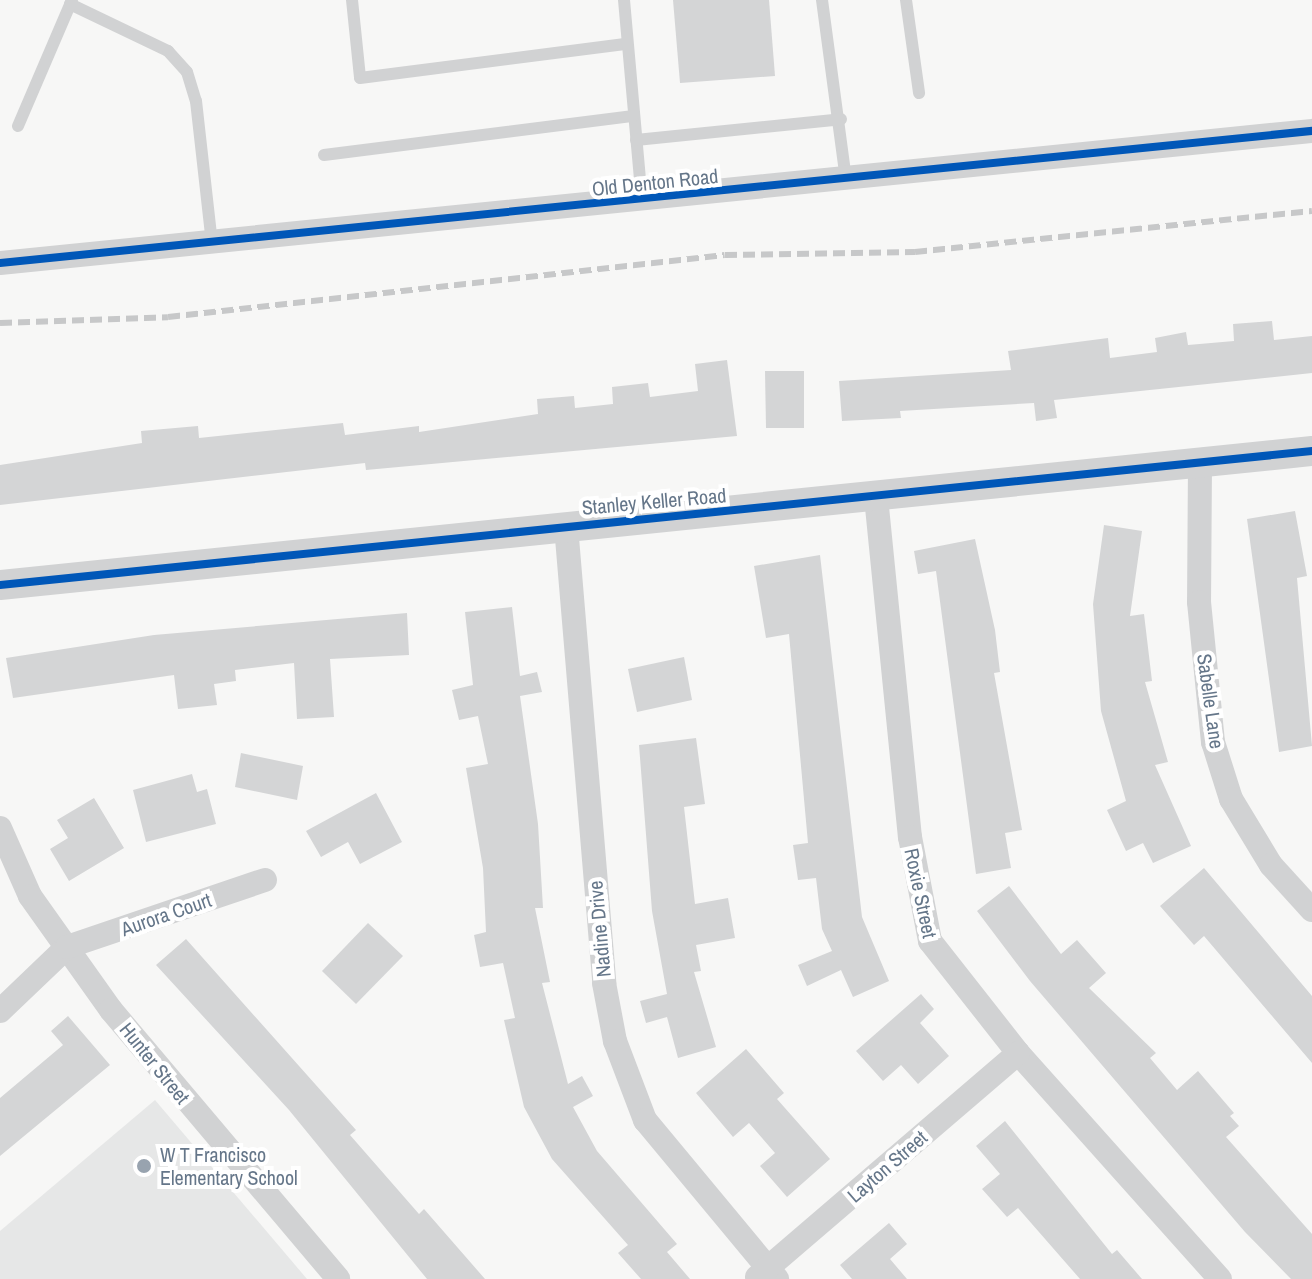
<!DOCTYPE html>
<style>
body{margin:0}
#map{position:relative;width:1312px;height:1279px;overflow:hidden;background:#f7f7f6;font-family:"Archivo Narrow",sans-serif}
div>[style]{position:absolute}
.built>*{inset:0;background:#e6e7e7}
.building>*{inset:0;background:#d4d5d6}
.service>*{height:12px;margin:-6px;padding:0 6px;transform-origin:6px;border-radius:6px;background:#d1d2d3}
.minor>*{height:24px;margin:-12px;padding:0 12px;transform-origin:12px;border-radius:12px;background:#d1d2d3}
.tertiary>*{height:30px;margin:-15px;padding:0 15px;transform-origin:15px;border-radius:15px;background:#d1d2d3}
.rail>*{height:6px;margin-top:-3px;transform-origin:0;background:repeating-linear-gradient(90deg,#c7c8c9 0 12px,transparent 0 18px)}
.cycleway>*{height:8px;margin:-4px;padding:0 4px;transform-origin:4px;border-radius:4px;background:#0057b8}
.dots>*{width:22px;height:22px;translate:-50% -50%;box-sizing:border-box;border:4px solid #fff;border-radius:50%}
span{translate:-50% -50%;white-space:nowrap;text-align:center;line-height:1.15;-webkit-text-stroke:8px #fff;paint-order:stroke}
.street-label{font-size:20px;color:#657689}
.poi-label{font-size:20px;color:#657689}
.left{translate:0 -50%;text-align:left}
</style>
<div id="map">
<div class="built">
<i style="clip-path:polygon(155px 1100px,307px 1279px,0 1279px,0 1231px)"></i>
</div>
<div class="building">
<i style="clip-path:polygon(673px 0,769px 0,775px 76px,680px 83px)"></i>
<i style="clip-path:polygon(1272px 321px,1274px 340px,1312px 336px,1312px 373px,1054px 400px,1057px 418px,1036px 421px,1034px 403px,900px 411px,901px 418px,842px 421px,839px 381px,1011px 370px,1008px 351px,1108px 338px,1110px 358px,1157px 352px,1155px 338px,1186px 332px,1188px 345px,1234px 341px,1233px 324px)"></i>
<i style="clip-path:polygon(727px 360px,737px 436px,366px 470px,365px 463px,0 505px,0 465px,142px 443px,141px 431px,198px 426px,199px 438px,343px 423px,345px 435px,419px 426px,419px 432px,538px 414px,537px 399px,574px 396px,575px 408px,613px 404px,612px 387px,648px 383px,650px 397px,698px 391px,695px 364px)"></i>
<i style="clip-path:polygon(765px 371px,804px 371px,804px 428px,766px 428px)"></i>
<i style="clip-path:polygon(1295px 511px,1307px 576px,1297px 578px,1312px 746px,1279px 752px,1247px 519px)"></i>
<i style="clip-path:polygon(1104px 525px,1142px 531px,1130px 616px,1144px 614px,1152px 681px,1145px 682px,1168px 762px,1155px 765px,1191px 846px,1153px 863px,1143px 843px,1126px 851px,1107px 810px,1126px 801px,1101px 711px,1093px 604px)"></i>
<i style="clip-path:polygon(975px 539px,995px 630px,1000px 672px,994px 673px,1022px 830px,1005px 833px,1011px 868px,976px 874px,936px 571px,918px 574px,914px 551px)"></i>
<i style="clip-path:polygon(820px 555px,862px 917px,889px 981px,853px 997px,841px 970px,807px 986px,798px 965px,832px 951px,822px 929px,816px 878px,798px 880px,793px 845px,808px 843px,789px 634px,766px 638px,754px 566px)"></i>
<i style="clip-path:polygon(512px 607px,520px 676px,537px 672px,542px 692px,520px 696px,538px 824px,543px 908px,535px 908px,550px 982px,542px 983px,568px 1084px,582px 1076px,593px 1096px,573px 1107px,597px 1151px,677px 1244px,667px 1252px,690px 1279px,641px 1279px,618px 1253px,628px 1245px,552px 1159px,524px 1107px,504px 1020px,515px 1018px,503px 963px,480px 967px,474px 935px,486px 932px,483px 868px,466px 768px,488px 764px,478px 716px,459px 720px,452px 690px,473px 685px,465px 612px)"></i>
<i style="clip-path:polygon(407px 613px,409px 655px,330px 659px,334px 717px,297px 719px,294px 663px,235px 670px,236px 681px,214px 684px,217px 705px,178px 709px,174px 675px,13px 698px,6px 658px,154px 635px)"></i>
<i style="clip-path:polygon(684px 657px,692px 700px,637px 712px,628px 669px)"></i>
<i style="clip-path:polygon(696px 738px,705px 804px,684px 807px,695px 904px,728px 898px,735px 938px,696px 945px,701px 971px,694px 972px,716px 1047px,678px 1058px,667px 1017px,646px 1023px,640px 1001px,667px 994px,652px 911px,639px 745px)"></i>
<i style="clip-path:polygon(241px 753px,303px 766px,297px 800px,235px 787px)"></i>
<i style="clip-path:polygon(192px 774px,197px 792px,207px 789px,216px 824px,146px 842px,133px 790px)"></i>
<i style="clip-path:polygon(376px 793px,402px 842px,360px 864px,348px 842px,321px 857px,306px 831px)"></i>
<i style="clip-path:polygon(94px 798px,124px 848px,69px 881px,50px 849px,68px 838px,57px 820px)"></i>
<i style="clip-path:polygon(1204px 868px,1312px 996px,1312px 1063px,1204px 936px,1194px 945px,1160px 906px)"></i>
<i style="clip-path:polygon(1009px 886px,1061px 954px,1077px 940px,1106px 973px,1089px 988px,1156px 1053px,1150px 1058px,1177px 1090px,1198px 1071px,1234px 1113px,1230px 1116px,1239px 1126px,1226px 1137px,1312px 1234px,1312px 1279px,1291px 1279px,1245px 1232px,1030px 981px,977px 911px)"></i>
<i style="clip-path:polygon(368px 923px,403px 956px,356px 1004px,322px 971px)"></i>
<i style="clip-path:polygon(186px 939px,356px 1130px,350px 1135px,419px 1214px,424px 1209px,485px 1279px,427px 1279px,289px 1110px,156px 965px)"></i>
<i style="clip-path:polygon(921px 994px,934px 1009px,920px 1023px,949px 1056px,918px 1084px,901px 1065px,883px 1081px,856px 1051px)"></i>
<i style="clip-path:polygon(68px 1016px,110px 1065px,0 1156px,0 1098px,63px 1045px,51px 1031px)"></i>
<i style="clip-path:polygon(746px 1049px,784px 1093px,777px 1099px,830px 1159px,787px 1197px,760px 1166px,775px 1153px,749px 1123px,733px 1137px,696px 1093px)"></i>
<i style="clip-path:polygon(1005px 1121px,1112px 1254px,1117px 1250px,1142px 1279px,1080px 1279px,1018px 1208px,1007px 1217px,982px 1189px,1000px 1174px,976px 1146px)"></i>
<i style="clip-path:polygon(889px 1223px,907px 1244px,890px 1259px,907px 1279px,852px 1279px,840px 1265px)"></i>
</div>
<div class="service">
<i style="left:352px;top:0;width:78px;rotate:84.1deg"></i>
<i style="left:360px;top:78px;width:269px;rotate:-7.3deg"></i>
<i style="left:624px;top:0;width:201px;rotate:84.9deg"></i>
<i style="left:822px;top:0;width:181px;rotate:82.4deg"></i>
<i style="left:906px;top:0;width:94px;rotate:82deg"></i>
<i style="left:70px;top:4px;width:109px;rotate:25.6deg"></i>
<i style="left:168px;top:51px;width:28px;rotate:48deg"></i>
<i style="left:187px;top:72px;width:30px;rotate:73deg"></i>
<i style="left:196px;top:101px;width:144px;rotate:83.6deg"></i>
<i style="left:18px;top:126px;width:137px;rotate:-66.8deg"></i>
<i style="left:636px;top:140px;width:206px;rotate:-5.8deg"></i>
<i style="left:324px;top:155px;width:312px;rotate:-7.2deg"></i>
</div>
<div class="minor">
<i style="left:0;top:263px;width:1319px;rotate:-5.75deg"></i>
<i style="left:1200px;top:463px;width:139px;rotate:90.4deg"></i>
<i style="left:1199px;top:602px;width:141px;rotate:84.3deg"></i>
<i style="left:1213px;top:742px;width:60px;rotate:72.5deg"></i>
<i style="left:1231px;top:799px;width:77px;rotate:58.8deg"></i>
<i style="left:1271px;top:865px;width:61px;rotate:47.7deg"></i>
<i style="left:876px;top:497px;width:342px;rotate:84.3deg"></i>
<i style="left:910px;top:837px;width:106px;rotate:79.1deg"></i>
<i style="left:930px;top:941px;width:142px;rotate:51.8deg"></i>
<i style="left:1018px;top:1053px;width:303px;rotate:48.2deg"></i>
<i style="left:566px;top:526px;width:459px;rotate:85.2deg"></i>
<i style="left:604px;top:983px;width:59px;rotate:79.3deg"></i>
<i style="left:615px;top:1041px;width:85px;rotate:69.2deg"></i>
<i style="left:645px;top:1120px;width:207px;rotate:50.3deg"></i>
<i style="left:0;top:828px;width:74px;rotate:66.2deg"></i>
<i style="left:30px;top:896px;width:140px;rotate:54.6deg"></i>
<i style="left:111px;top:1010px;width:352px;rotate:49.8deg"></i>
<i style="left:0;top:1011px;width:93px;rotate:-43.7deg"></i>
<i style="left:67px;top:947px;width:209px;rotate:-18.7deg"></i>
<i style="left:757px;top:1277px;width:344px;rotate:-40.6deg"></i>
</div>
<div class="tertiary">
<i style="left:0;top:585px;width:1319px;rotate:-5.83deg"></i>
</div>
<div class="rail">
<i style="left:0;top:323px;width:168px;rotate:-2deg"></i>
<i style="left:168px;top:317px;width:560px;rotate:-6.35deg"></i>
<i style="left:725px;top:255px;width:190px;rotate:-0.9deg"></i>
<i style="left:915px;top:252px;width:399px;rotate:-5.9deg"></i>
</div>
<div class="cycleway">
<i style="left:0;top:263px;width:1319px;rotate:-5.75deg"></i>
<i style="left:0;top:585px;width:1319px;rotate:-5.83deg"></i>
</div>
<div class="dots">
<i style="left:144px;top:1166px;background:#98a3af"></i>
</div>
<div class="street-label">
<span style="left:655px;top:182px;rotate:-6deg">Old Denton Road</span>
<span style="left:654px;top:501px;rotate:-5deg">Stanley Keller Road</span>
<span style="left:1211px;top:701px;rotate:82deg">Sabelle Lane</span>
<span style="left:921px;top:893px;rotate:78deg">Roxie Street</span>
<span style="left:166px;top:914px;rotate:-19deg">Aurora Court</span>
<span style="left:599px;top:929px;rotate:-95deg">Nadine Drive</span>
<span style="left:155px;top:1063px;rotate:51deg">Hunter Street</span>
<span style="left:887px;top:1166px;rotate:-41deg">Layton Street</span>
</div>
<div class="poi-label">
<span class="left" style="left:160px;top:1166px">W T Francisco<br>Elementary School</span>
</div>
</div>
